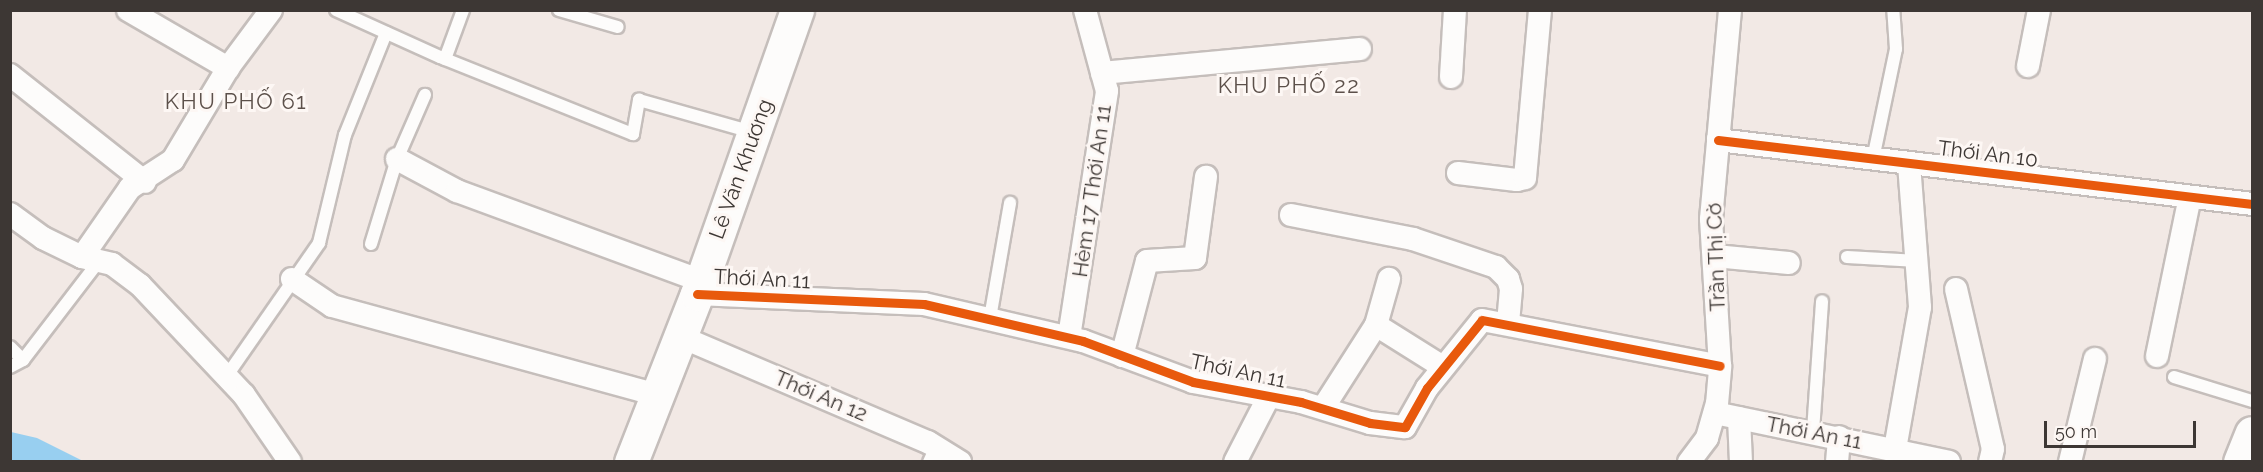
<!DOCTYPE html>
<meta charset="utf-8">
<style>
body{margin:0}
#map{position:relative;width:2263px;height:472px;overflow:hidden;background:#f2e9e5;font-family:Raleway,sans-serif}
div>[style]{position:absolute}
.water>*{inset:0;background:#98cff0}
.roads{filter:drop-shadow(2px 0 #c5bebb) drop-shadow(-2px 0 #c5bebb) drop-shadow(0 2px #c5bebb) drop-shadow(0 -2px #c5bebb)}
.lane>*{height:12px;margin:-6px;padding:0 6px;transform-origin:6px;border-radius:6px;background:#fdfcfb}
.street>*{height:22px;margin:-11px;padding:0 11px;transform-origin:11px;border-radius:11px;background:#fdfcfb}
.secondary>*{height:33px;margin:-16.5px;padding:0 16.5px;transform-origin:16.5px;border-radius:16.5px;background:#fdfcfb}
.cycleway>*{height:9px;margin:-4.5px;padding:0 4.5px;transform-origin:4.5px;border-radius:4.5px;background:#e8590c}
span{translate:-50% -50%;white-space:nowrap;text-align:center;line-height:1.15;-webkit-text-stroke:6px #fdf7f4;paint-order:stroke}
.street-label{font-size:21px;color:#3d3734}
.neighbourhood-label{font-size:22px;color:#5c504a;letter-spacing:1.5px}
.frame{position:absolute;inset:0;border:12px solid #3d3734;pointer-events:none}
.scale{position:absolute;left:2044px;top:421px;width:152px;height:27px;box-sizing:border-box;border:3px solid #3d3734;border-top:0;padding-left:8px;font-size:18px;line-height:21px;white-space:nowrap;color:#3d3734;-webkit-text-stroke:4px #fdf7f4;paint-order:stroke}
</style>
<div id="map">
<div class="water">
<i style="clip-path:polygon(11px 432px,37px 438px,83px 461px,11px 461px)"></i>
</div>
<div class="roads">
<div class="lane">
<i style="left:336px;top:10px;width:114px;rotate:24.3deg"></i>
<i style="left:440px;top:57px;width:208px;rotate:21.8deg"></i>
<i style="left:633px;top:134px;width:35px;rotate:-80deg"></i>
<i style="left:639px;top:100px;width:117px;rotate:15.8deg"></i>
<i style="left:559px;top:10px;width:61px;rotate:16.1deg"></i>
<i style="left:445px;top:59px;width:52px;rotate:-69.8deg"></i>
<i style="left:1873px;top:159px;width:112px;rotate:-78.2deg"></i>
<i style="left:1896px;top:49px;width:39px;rotate:-94deg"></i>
<i style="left:371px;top:244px;width:89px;rotate:-73deg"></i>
<i style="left:397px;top:159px;width:70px;rotate:-66.4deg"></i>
<i style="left:1847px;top:257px;width:71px;rotate:3.2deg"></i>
<i style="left:990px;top:318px;width:117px;rotate:-80.1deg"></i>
<i style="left:10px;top:347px;width:18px;rotate:45deg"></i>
<i style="left:23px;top:360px;width:125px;rotate:-52.5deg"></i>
<i style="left:10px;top:367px;width:15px;rotate:-28deg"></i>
<i style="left:226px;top:377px;width:163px;rotate:-55.2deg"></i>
<i style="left:319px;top:243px;width:111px;rotate:-76.5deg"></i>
<i style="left:345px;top:135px;width:110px;rotate:-68.1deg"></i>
<i style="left:2174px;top:377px;width:82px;rotate:17.1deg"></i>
<i style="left:1813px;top:431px;width:130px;rotate:-86deg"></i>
<i style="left:929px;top:462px;width:17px;rotate:-65deg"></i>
</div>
<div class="street">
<i style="left:128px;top:10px;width:116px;rotate:30.1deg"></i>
<i style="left:2028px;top:66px;width:57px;rotate:-78.9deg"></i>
<i style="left:1102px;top:73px;width:259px;rotate:-5.3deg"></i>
<i style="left:10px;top:75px;width:172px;rotate:38.4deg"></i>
<i style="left:1451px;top:77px;width:67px;rotate:-86.6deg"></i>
<i style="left:1718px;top:140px;width:538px;rotate:6.83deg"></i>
<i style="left:397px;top:159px;width:68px;rotate:28.1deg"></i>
<i style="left:457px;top:191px;width:260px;rotate:20.2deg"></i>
<i style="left:1458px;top:173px;width:59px;rotate:6.8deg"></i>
<i style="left:1517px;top:180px;width:8px;rotate:-14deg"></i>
<i style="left:1525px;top:178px;width:169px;rotate:-84.9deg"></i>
<i style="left:10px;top:214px;width:41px;rotate:36deg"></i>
<i style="left:43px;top:238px;width:43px;rotate:26deg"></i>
<i style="left:82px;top:257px;width:31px;rotate:13deg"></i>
<i style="left:112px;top:264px;width:35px;rotate:37deg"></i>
<i style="left:140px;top:285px;width:151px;rotate:46.6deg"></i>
<i style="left:244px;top:395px;width:81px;rotate:55.5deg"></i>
<i style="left:1291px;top:215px;width:124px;rotate:11.1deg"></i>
<i style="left:1413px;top:239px;width:88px;rotate:18.6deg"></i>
<i style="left:1496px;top:267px;width:17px;rotate:45deg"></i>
<i style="left:1508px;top:279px;width:10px;rotate:73deg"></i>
<i style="left:1511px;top:289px;width:34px;rotate:95deg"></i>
<i style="left:1715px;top:256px;width:74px;rotate:5.4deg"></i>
<i style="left:82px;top:257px;width:84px;rotate:-55.2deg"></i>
<i style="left:130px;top:188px;width:51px;rotate:-33.1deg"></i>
<i style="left:173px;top:160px;width:107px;rotate:-59.1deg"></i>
<i style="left:228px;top:68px;width:72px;rotate:-53.4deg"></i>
<i style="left:292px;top:279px;width:48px;rotate:34deg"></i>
<i style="left:332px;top:306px;width:338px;rotate:15.3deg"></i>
<i style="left:1956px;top:289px;width:164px;rotate:77deg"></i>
<i style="left:1993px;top:449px;width:13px;rotate:103deg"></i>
<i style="left:697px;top:294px;width:227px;rotate:2.5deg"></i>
<i style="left:924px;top:304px;width:163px;rotate:13.1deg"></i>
<i style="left:1083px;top:341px;width:117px;rotate:20.4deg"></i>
<i style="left:1193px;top:382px;width:110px;rotate:10.5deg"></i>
<i style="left:1301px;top:402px;width:72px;rotate:16.9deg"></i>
<i style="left:1370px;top:423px;width:35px;rotate:7deg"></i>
<i style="left:1405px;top:427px;width:45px;rotate:-60.6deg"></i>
<i style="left:1427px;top:388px;width:87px;rotate:-51deg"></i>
<i style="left:1482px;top:320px;width:242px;rotate:10.9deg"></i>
<i style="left:1376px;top:325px;width:79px;rotate:32.1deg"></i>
<i style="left:679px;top:336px;width:271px;rotate:23.1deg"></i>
<i style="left:928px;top:442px;width:38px;rotate:32deg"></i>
<i style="left:1069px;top:337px;width:249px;rotate:-81.2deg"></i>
<i style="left:1107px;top:91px;width:84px;rotate:-105.2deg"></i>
<i style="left:1122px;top:356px;width:98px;rotate:-75.3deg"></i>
<i style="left:1147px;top:261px;width:48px;rotate:-3.6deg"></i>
<i style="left:1195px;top:258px;width:82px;rotate:-82.3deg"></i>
<i style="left:2157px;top:356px;width:162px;rotate:-78.3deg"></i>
<i style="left:1323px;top:408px;width:98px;rotate:-57.4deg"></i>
<i style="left:1376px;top:325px;width:48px;rotate:-74.2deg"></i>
<i style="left:1715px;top:413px;width:239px;rotate:11.8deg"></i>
<i style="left:1739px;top:418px;width:44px;rotate:87.4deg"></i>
<i style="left:1895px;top:449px;width:144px;rotate:-80deg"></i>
<i style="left:1920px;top:307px;width:144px;rotate:-94.4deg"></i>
<i style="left:1235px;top:462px;width:74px;rotate:-62.7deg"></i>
<i style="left:1689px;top:462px;width:30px;rotate:-53deg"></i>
<i style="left:1707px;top:438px;width:35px;rotate:-74deg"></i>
<i style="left:1717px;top:404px;width:38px;rotate:-85deg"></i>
<i style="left:1720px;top:366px;width:147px;rotate:-93.5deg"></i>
<i style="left:1711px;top:219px;width:210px;rotate:-84.8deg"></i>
<i style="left:1837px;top:462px;width:25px;rotate:-85deg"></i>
<i style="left:2070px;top:462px;width:106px;rotate:-76.4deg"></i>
</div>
<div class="secondary">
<i style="left:631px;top:462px;width:180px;rotate:-68.6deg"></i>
<i style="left:697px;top:294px;width:301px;rotate:-70.6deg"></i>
<i style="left:2240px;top:462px;width:31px;rotate:-68deg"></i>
</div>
</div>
<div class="cycleway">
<i style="left:1718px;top:140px;width:538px;rotate:6.83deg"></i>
<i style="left:697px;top:294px;width:227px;rotate:2.5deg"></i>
<i style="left:924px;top:304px;width:163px;rotate:13.1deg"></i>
<i style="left:1083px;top:341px;width:117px;rotate:20.4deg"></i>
<i style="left:1193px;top:382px;width:110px;rotate:10.5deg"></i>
<i style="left:1301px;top:402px;width:72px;rotate:16.9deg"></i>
<i style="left:1370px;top:423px;width:35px;rotate:7deg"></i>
<i style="left:1405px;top:427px;width:45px;rotate:-60.6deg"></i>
<i style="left:1427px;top:388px;width:87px;rotate:-51deg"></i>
<i style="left:1482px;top:320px;width:242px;rotate:10.9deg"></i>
</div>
<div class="street-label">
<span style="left:1988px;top:154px;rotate:7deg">Thới An 10</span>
<span style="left:741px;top:169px;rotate:-70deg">Lê Văn Khương</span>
<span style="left:1092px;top:191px;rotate:-82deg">Hẻm 17 Thới An 11</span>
<span style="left:1716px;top:257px;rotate:-92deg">Trần Thị Cờ</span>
<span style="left:762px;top:279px;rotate:3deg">Thới An 11</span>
<span style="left:1238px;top:371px;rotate:12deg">Thới An 11</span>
<span style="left:821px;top:396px;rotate:23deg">Thới An 12</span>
<span style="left:1814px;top:433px;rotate:11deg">Thới An 11</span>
</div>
<div class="neighbourhood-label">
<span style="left:1289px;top:86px">KHU PHỐ 22</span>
<span style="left:236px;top:102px">KHU PHỐ 61</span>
</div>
<div class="frame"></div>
<div class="scale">50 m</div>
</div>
